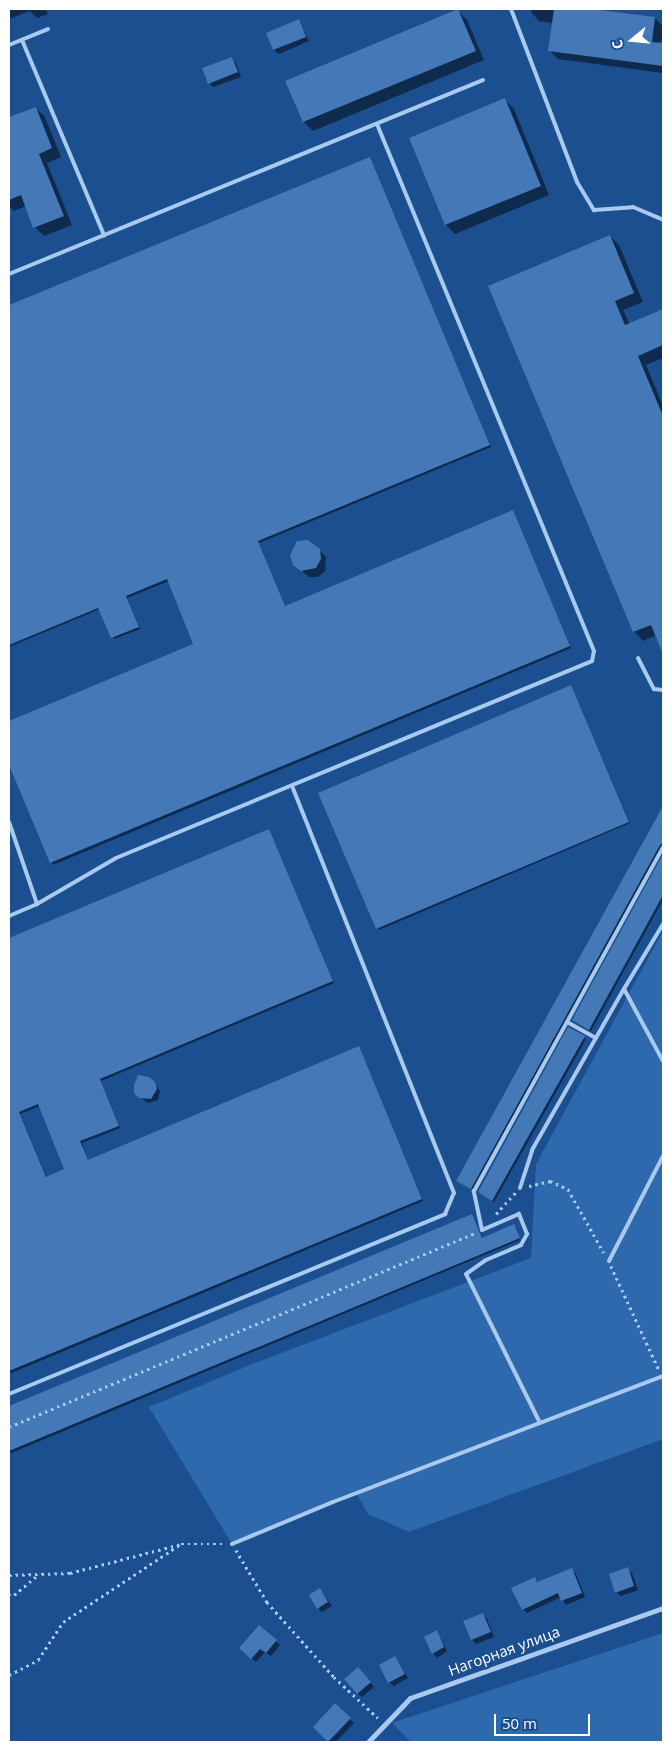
<!DOCTYPE html>
<meta charset="utf-8">
<style>
body{margin:0}
#map{position:relative;width:672px;height:1751px;overflow:hidden;background:#1b4f8f;font-family:"Open Sans",sans-serif}
div>[style]{position:absolute}
.green>*{inset:0;background:#2e69ad}
.shadow>*{inset:0;background:#0007}
.building>*{inset:0;background:#4478b7}
.path>*{height:2.5px;margin-top:-1.25px;transform-origin:0;background:repeating-linear-gradient(90deg,#a9c9ee 0 2.5px,transparent 0 6.5px)}
.lane>*{height:4px;margin:-2px;padding:0 2px;transform-origin:2px;border-radius:2px;background:#a9c9ee}
.street>*{height:5px;margin:-2.5px;padding:0 2.5px;transform-origin:2.5px;border-radius:2.5px;background:#a9c9ee}
span{translate:-50% -50%;white-space:nowrap;text-align:center;line-height:1.15;-webkit-text-stroke:4.5px #1b4f8f;paint-order:stroke}
.street-label{font-size:15px;color:#fff}
.frame{position:absolute;inset:0;border:10px solid #fff;pointer-events:none}
.north{position:absolute;left:607px;top:15px;width:50px;height:50px;-webkit-text-stroke:4px #1b4f8f;paint-order:stroke;rotate:253deg;font-size:14px;font-weight:700;line-height:20px;text-align:center;color:#fff}
.north::after{content:'';display:block;margin:auto;width:18px;height:22px;background:#fff;clip-path:polygon(50% 0,100% 100%,50% 72%,0 100%)}
.scale{position:absolute;left:494px;top:1714px;width:96px;height:22px;box-sizing:border-box;border:2px solid #fff;border-top:0;padding-left:6px;font-size:15px;line-height:18px;white-space:nowrap;color:#fff;-webkit-text-stroke:4px #1b4f8f;paint-order:stroke}
</style>
<div id="map">
<div class="green">
<i style="clip-path:polygon(663px 931px,663px 1439px,409px 1532px,368px 1514px,356px 1493px,232px 1544px,149px 1407px,255px 1363px,531px 1258px,536px 1164px)"></i>
<i style="clip-path:polygon(663px 1633px,663px 1742px,411px 1742px,392px 1723px)"></i>
</div>
<div class="shadow">
<i style="clip-path:polygon(9px 9px,46px 9px,48px 14px,37px 18px,30px 11px,9px 19px)"></i>
<i style="clip-path:polygon(532px 9px,582px 9px,655px 18px,663px 27px,661px 44px,663px 44px,663px 73px,558px 59px,550px 51px,553px 23px,539px 21px,531px 12px)"></i>
<i style="clip-path:polygon(458px 11px,467px 20px,484px 60px,313px 131px,304px 122px)"></i>
<i style="clip-path:polygon(298px 20px,309px 41px,279px 54px,274px 50px)"></i>
<i style="clip-path:polygon(232px 58px,236px 63px,241px 77px,213px 87px,209px 83px)"></i>
<i style="clip-path:polygon(505px 100px,514px 109px,549px 195px,455px 234px,446px 225px)"></i>
<i style="clip-path:polygon(36px 108px,45px 117px,61px 157px,47px 163px,72px 225px,44px 236px,35px 227px,26px 206px,14px 211px,9px 206px,9px 119px)"></i>
<i style="clip-path:polygon(370px 158px,491px 447px,259px 543px,285px 607px,513px 512px,571px 648px,53px 865px,9px 762px,9px 722px,194px 645px,169px 581px,127px 598px,140px 629px,114px 639px,100px 609px,9px 647px,9px 306px)"></i>
<i style="clip-path:polygon(610px 236px,619px 245px,643px 302px,623px 310px,630px 325px,663px 311px,663px 358px,646px 365px,663px 406px,663px 651px,656px 635px,643px 641px,634px 631px)"></i>
<i style="clip-path:polygon(312px 543px,326px 557px,325px 571px,318px 577px,309px 577px,294px 564px)"></i>
<i style="clip-path:polygon(572px 689px,630px 823px,379px 930px,377px 928px)"></i>
<i style="clip-path:polygon(663px 809px,663px 846px,473px 1190px,458px 1180px)"></i>
<i style="clip-path:polygon(evenodd,269px 830px,334px 983px,101px 1081px,120px 1128px,82px 1143px,88px 1161px,360px 1050px,423px 1201px,9px 1374px,9px 939px,269px 830px,40px 1106px,66px 1170px,47px 1178px,20px 1114px,40px 1106px)"></i>
<i style="clip-path:polygon(663px 857px,663px 900px,591px 1031px,574px 1020px)"></i>
<i style="clip-path:polygon(569px 1029px,586px 1039px,494px 1202px,481px 1193px)"></i>
<i style="clip-path:polygon(152px 1080px,160px 1091px,158px 1100px,148px 1103px,137px 1095px)"></i>
<i style="clip-path:polygon(472px 1215px,483px 1239px,516px 1228px,520px 1240px,9px 1454px,9px 1407px)"></i>
<i style="clip-path:polygon(627px 1569px,632px 1573px,638px 1590px,621px 1596px,616px 1592px)"></i>
<i style="clip-path:polygon(571px 1570px,576px 1574px,585px 1597px,566px 1605px,561px 1597px,527px 1613px,523px 1609px,535px 1579px,539px 1583px)"></i>
<i style="clip-path:polygon(320px 1590px,332px 1606px,322px 1612px,318px 1608px)"></i>
<i style="clip-path:polygon(483px 1614px,487px 1619px,494px 1637px,476px 1644px,472px 1639px)"></i>
<i style="clip-path:polygon(437px 1632px,447px 1651px,437px 1658px,433px 1653px)"></i>
<i style="clip-path:polygon(276px 1641px,280px 1645px,271px 1656px,265px 1652px,256px 1662px,245px 1652px)"></i>
<i style="clip-path:polygon(395px 1658px,408px 1678px,394px 1686px,389px 1682px)"></i>
<i style="clip-path:polygon(362px 1673px,374px 1687px,362px 1697px,357px 1693px)"></i>
<i style="clip-path:polygon(335px 1705px,354px 1723px,336px 1742px,330px 1742px,314px 1727px)"></i>
</div>
<div class="building">
<i style="clip-path:polygon(458px 9px,476px 51px,303px 122px,285px 81px)"></i>
<i style="clip-path:polygon(554px 9px,592px 9px,655px 17px,652px 42px,663px 43px,663px 66px,548px 51px)"></i>
<i style="clip-path:polygon(299px 19px,306px 37px,273px 50px,266px 33px)"></i>
<i style="clip-path:polygon(232px 57px,238px 72px,208px 84px,202px 68px)"></i>
<i style="clip-path:polygon(505px 98px,541px 186px,445px 225px,409px 138px)"></i>
<i style="clip-path:polygon(36px 107px,52px 148px,39px 154px,64px 216px,33px 228px,21px 195px,9px 200px,9px 117px)"></i>
<i style="clip-path:polygon(370px 157px,490px 445px,258px 541px,285px 606px,513px 510px,570px 646px,50px 863px,9px 765px,9px 721px,193px 644px,167px 579px,126px 596px,139px 627px,111px 638px,98px 608px,9px 645px,9px 305px)"></i>
<i style="clip-path:polygon(610px 235px,634px 293px,615px 301px,625px 325px,663px 309px,663px 345px,638px 356px,663px 416px,663px 654px,651px 625px,633px 632px,488px 286px)"></i>
<i style="clip-path:polygon(308px 540px,320px 549px,321px 559px,316px 568px,301px 571px,293px 565px,290px 555px,297px 541px)"></i>
<i style="clip-path:polygon(571px 685px,629px 822px,376px 929px,318px 793px)"></i>
<i style="clip-path:polygon(663px 806px,663px 843px,660px 845px,471px 1189px,456px 1181px)"></i>
<i style="clip-path:polygon(evenodd,269px 829px,333px 981px,100px 1079px,119px 1126px,80px 1141px,88px 1160px,359px 1046px,422px 1199px,9px 1371px,9px 938px,269px 829px,38px 1104px,64px 1169px,46px 1177px,19px 1112px,38px 1104px)"></i>
<i style="clip-path:polygon(663px 854px,663px 895px,589px 1030px,572px 1020px)"></i>
<i style="clip-path:polygon(568px 1027px,585px 1036px,492px 1201px,478px 1192px)"></i>
<i style="clip-path:polygon(138px 1075px,149px 1077px,155px 1082px,157px 1089px,151px 1099px,139px 1098px,134px 1093px,134px 1085px)"></i>
<i style="clip-path:polygon(472px 1214px,482px 1238px,514px 1224px,520px 1238px,9px 1451px,9px 1406px)"></i>
<i style="clip-path:polygon(628px 1567px,634px 1586px,615px 1593px,609px 1574px)"></i>
<i style="clip-path:polygon(572px 1568px,582px 1593px,561px 1601px,558px 1593px,522px 1610px,511px 1588px,535px 1577px,537px 1582px)"></i>
<i style="clip-path:polygon(320px 1588px,328px 1602px,317px 1609px,309px 1595px)"></i>
<i style="clip-path:polygon(483px 1613px,491px 1632px,471px 1640px,463px 1621px)"></i>
<i style="clip-path:polygon(259px 1625px,277px 1640px,266px 1653px,260px 1649px,251px 1659px,239px 1648px)"></i>
<i style="clip-path:polygon(437px 1630px,444px 1647px,432px 1654px,424px 1637px)"></i>
<i style="clip-path:polygon(395px 1656px,405px 1674px,388px 1683px,379px 1665px)"></i>
<i style="clip-path:polygon(358px 1667px,371px 1682px,357px 1694px,344px 1679px)"></i>
<i style="clip-path:polygon(335px 1703px,351px 1718px,328px 1742px,313px 1727px)"></i>
</div>
<div class="path">
<i style="left:529px;top:1186px;width:22px;rotate:-13deg"></i>
<i style="left:550px;top:1181px;width:20px;rotate:24deg"></i>
<i style="left:568px;top:1189px;width:73px;rotate:60.6deg"></i>
<i style="left:496px;top:1214px;width:30px;rotate:-48deg"></i>
<i style="left:611px;top:1266px;width:115px;rotate:65.2deg"></i>
<i style="left:9px;top:1427px;width:505px;rotate:-22.6deg"></i>
<i style="left:236px;top:1550px;width:61px;rotate:59.2deg"></i>
<i style="left:267px;top:1602px;width:101px;rotate:48.2deg"></i>
<i style="left:334px;top:1677px;width:60px;rotate:43deg"></i>
<i style="left:9px;top:1575px;width:61px;rotate:-1.9deg"></i>
<i style="left:70px;top:1573px;width:115px;rotate:-14.6deg"></i>
<i style="left:181px;top:1544px;width:43px"></i>
<i style="left:9px;top:1595px;width:5px"></i>
<i style="left:14px;top:1595px;width:31px;rotate:-40deg"></i>
<i style="left:9px;top:1675px;width:33px;rotate:-27deg"></i>
<i style="left:38px;top:1660px;width:45px;rotate:-56.7deg"></i>
<i style="left:63px;top:1622px;width:138px;rotate:-33.5deg"></i>
</div>
<div class="lane">
<i style="left:511px;top:9px;width:185px;rotate:69.1deg"></i>
<i style="left:577px;top:182px;width:33px;rotate:59deg"></i>
<i style="left:594px;top:210px;width:39px;rotate:-4deg"></i>
<i style="left:633px;top:207px;width:33px;rotate:23deg"></i>
<i style="left:22px;top:40px;width:212px;rotate:67.2deg"></i>
<i style="left:9px;top:45px;width:42px;rotate:-22.3deg"></i>
<i style="left:9px;top:274px;width:512px;rotate:-22.26deg"></i>
<i style="left:638px;top:658px;width:35px;rotate:63deg"></i>
<i style="left:654px;top:689px;width:9px;rotate:6deg"></i>
<i style="left:9px;top:822px;width:87px;rotate:71.1deg"></i>
<i style="left:9px;top:916px;width:30px;rotate:-23deg"></i>
<i style="left:37px;top:904px;width:91px;rotate:-30.2deg"></i>
<i style="left:116px;top:858px;width:515px;rotate:-22.48deg"></i>
<i style="left:592px;top:661px;width:10px;rotate:-79deg"></i>
<i style="left:594px;top:651px;width:570px;rotate:-112.38deg"></i>
<i style="left:663px;top:924px;width:76px;rotate:121deg"></i>
<i style="left:624px;top:989px;width:82px;rotate:61.6deg"></i>
<i style="left:567px;top:1022px;width:33px;rotate:29deg"></i>
<i style="left:520px;top:1188px;width:40px;rotate:-72deg"></i>
<i style="left:532px;top:1150px;width:185px;rotate:-60.3deg"></i>
<i style="left:609px;top:1261px;width:118px;rotate:-62.8deg"></i>
<i style="left:9px;top:1394px;width:472px;rotate:-22.4deg"></i>
<i style="left:445px;top:1214px;width:23px;rotate:-67deg"></i>
<i style="left:454px;top:1193px;width:438px;rotate:-111.7deg"></i>
<i style="left:540px;top:1423px;width:166px;rotate:-116.4deg"></i>
<i style="left:466px;top:1274px;width:24px;rotate:-35deg"></i>
<i style="left:486px;top:1260px;width:38px;rotate:-23deg"></i>
<i style="left:521px;top:1245px;width:13px;rotate:-61deg"></i>
<i style="left:527px;top:1234px;width:22px;rotate:-112deg"></i>
<i style="left:519px;top:1214px;width:40px;rotate:156.6deg"></i>
<i style="left:482px;top:1230px;width:40px;rotate:-102deg"></i>
<i style="left:474px;top:1191px;width:393px;rotate:-61.2deg"></i>
<i style="left:232px;top:1544px;width:109px;rotate:-22.6deg"></i>
<i style="left:333px;top:1502px;width:353px;rotate:-20.9deg"></i>
</div>
<div class="street">
<i style="left:368px;top:1742px;width:61px;rotate:-46.3deg"></i>
<i style="left:410px;top:1698px;width:269px;rotate:-19.6deg"></i>
</div>
<div class="street-label">
<span style="left:504px;top:1651px;rotate:-20deg">Нагорная улица</span>
</div>
<div class="frame"></div>
<div class="north">С</div>
<div class="scale">50 m</div>
</div>
